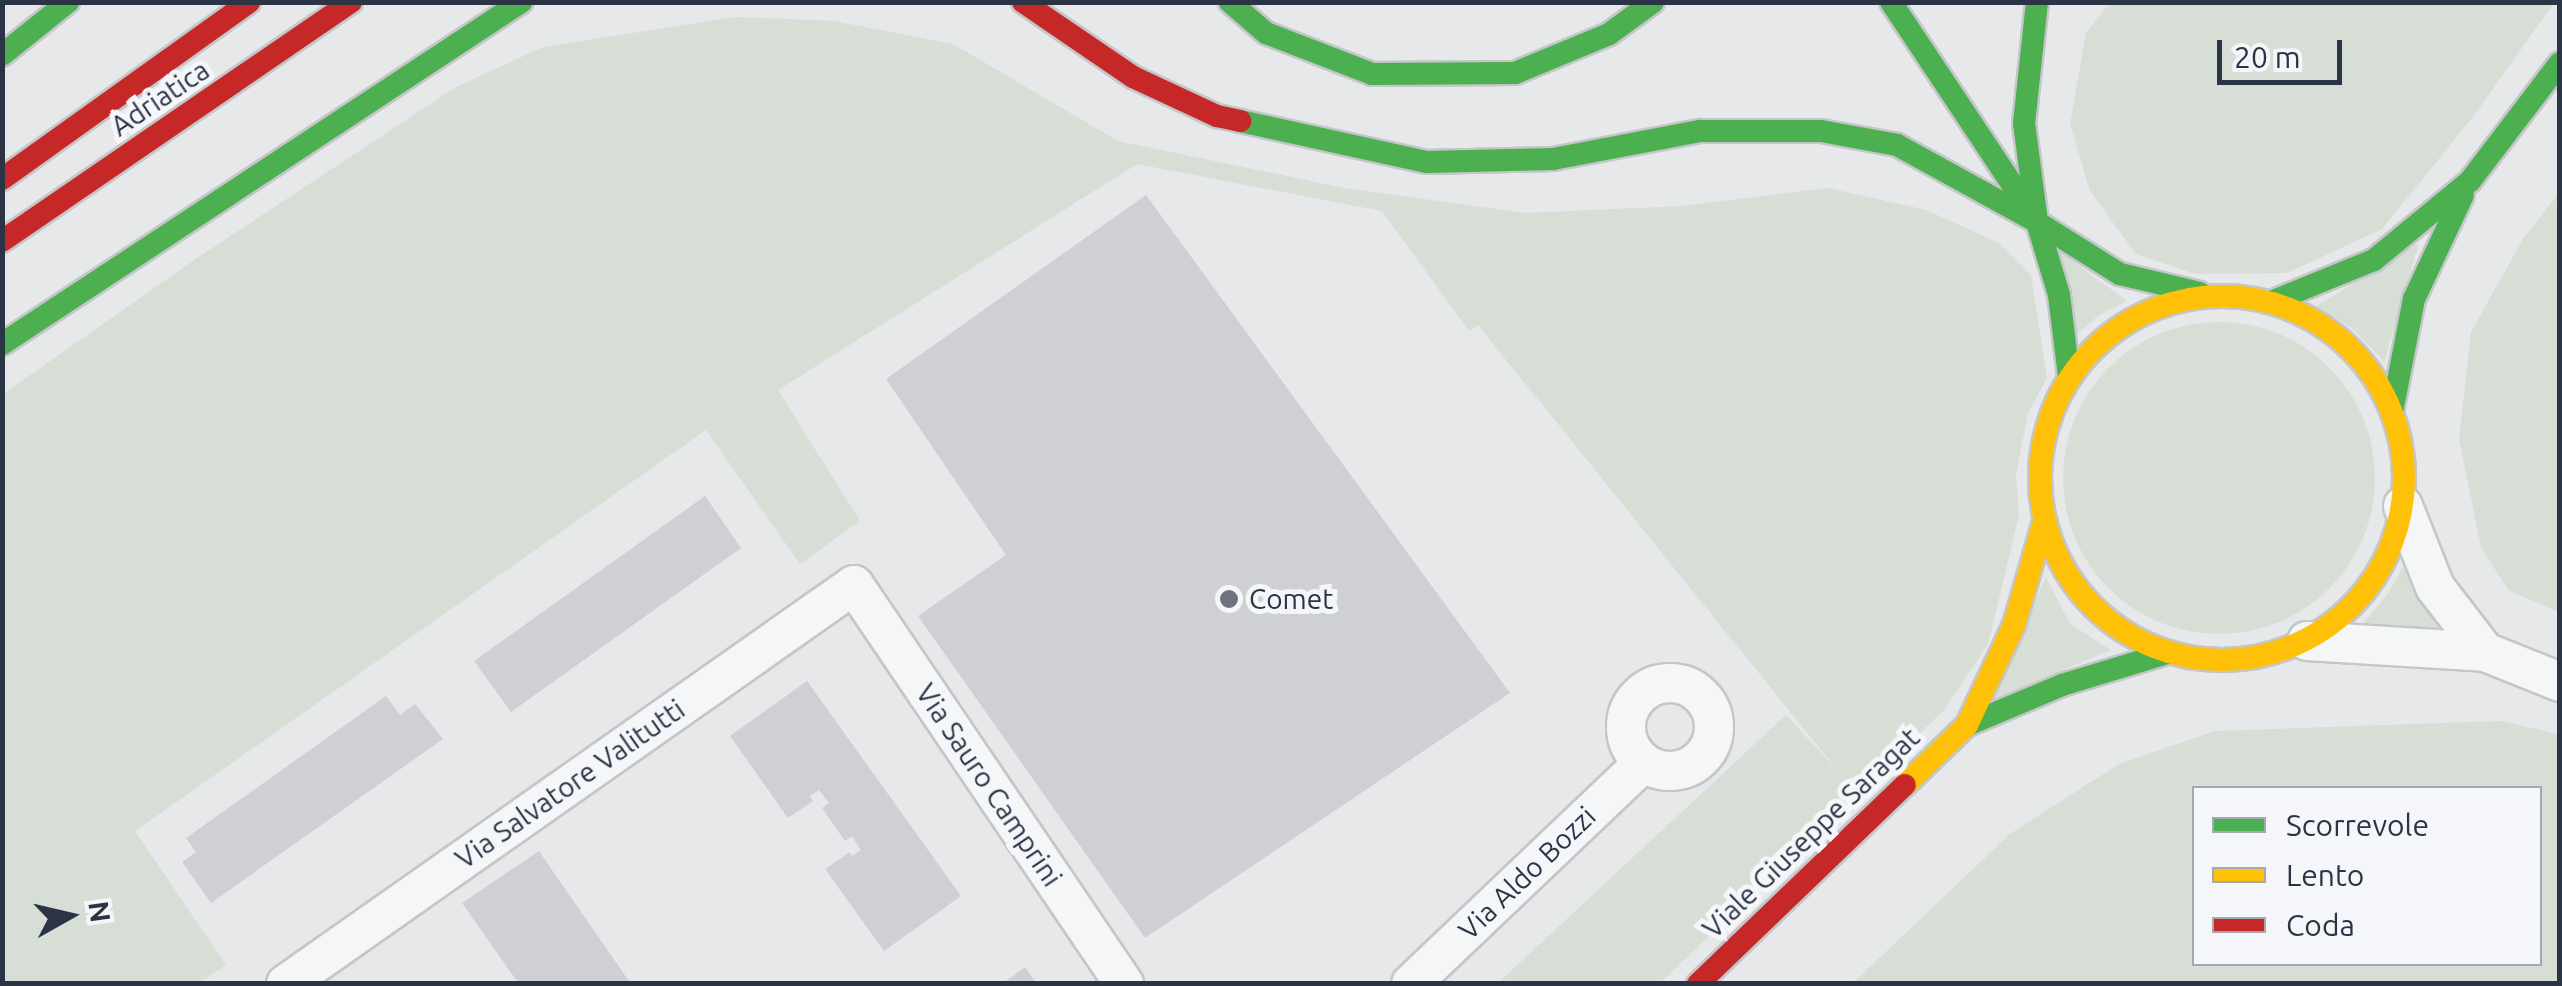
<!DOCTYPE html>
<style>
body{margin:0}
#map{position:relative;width:2562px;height:986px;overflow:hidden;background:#e6e8ea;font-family:Ubuntu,sans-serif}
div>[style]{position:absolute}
.green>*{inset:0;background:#d6ded6}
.round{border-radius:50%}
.building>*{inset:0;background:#ced0d3}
.roads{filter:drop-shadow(2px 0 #c4c6c8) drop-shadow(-2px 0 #c4c6c8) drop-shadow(0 2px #c4c6c8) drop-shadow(0 -2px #c4c6c8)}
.street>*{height:38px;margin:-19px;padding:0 19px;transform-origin:19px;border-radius:19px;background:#f5f6f7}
.street>.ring{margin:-19px;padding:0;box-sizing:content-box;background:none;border:38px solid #f5f6f7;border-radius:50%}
.fast>*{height:22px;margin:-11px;padding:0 11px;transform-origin:11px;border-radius:11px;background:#4caf50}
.slow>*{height:22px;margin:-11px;padding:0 11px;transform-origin:11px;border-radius:11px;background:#ffc107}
.slow>.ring{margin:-11px;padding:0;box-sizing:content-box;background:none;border:22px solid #ffc107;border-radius:50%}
.jam>*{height:22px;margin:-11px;padding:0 11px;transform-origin:11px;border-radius:11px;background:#c62828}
.dots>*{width:28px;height:28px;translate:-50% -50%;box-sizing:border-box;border:5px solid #f4f6f9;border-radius:50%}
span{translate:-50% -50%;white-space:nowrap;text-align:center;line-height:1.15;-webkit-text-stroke:10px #f4f6f9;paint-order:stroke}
.street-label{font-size:28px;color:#2b3445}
.poi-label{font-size:28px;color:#2b3445}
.left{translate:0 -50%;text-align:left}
.frame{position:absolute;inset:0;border:5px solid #2b3445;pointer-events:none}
.legend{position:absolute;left:2192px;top:786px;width:350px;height:180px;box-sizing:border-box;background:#f4f6f9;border:2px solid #a4a8b1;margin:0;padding:12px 18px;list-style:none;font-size:30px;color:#2b3445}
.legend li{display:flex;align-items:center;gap:20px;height:50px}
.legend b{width:50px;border:2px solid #a4a8b1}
.north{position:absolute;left:20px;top:866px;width:100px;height:100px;-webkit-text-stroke:8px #f4f6f9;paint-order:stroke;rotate:82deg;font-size:28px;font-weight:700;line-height:40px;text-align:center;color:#2b3445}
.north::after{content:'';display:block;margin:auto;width:35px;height:45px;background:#2b3445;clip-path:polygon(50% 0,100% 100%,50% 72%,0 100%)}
.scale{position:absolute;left:2217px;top:40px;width:125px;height:45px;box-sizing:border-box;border:5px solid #2b3445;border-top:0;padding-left:12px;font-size:30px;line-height:35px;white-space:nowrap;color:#2b3445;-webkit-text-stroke:8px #f4f6f9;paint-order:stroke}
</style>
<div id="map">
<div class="green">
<i style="clip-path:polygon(2110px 3px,2554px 3px,2475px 114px,2382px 229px,2287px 273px,2195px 274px,2136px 254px,2090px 191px,2070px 124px,2086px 33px)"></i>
<i style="clip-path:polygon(735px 17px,834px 21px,953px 44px,1118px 141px,1344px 188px,1526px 213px,1681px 206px,1828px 188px,1926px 210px,1999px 243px,2031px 275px,2047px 378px,2028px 413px,2016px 474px,2019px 515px,1988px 644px,1944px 710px,1659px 984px,1498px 983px,1786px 715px,1838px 771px,1478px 325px,1469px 331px,1382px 211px,1137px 164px,778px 390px,860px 521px,800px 564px,706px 430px,135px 831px,226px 965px,199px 983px,3px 983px,2px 395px,194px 260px,456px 87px,543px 47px)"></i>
<i style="clip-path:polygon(2559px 193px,2560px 612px,2559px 612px,2508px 590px,2481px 547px,2459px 439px,2471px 332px,2523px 239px)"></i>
<i style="clip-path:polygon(2419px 243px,2384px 362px,2354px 330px,2317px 306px)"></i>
<i style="clip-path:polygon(2059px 251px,2127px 301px,2099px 315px,2075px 336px)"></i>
<i class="round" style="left:2063px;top:322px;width:312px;height:312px"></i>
<i style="clip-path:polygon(2408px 557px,2453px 634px,2359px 628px,2388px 594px)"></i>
<i style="clip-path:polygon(2046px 577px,2070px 624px,2111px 650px,1988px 701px)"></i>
<i style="clip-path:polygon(evenodd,2501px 721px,2559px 734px,2559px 983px,1853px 983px,2010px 834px,2119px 764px,2215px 731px,2501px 721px,2194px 788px,2540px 788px,2540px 964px,2194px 964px,2194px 788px)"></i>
</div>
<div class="building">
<i style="clip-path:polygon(1146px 195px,1510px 693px,1145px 938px,918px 616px,1006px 555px,886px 379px)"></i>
<i style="clip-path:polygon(705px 496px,741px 548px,511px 712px,474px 661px)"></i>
<i style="clip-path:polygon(807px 681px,961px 896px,884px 951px,825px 869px,850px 852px,852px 856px,861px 850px,852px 836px,845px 841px,822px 808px,829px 803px,819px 790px,810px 796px,813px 801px,788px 818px,730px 736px)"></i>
<i style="clip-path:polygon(386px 696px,400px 715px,415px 704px,443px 739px,211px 903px,182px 862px,196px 852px,186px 838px)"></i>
<i style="clip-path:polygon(539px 851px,552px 870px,631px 984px,519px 984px,462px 903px)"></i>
<i style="clip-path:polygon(1025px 967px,1037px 984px,1002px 984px)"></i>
</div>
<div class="roads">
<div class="street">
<i style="left:2403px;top:506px;width:87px;rotate:68.4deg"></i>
<i style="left:2435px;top:587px;width:82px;rotate:52.4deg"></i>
<i style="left:2307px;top:641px;width:178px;rotate:3.5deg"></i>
<i style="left:2485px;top:652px;width:81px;rotate:21.8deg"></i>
<i class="ring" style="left:1626px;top:683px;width:50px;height:50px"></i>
<i style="left:286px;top:984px;width:694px;rotate:-35.09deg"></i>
<i style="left:854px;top:585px;width:482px;rotate:55.9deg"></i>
<i style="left:1411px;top:984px;width:320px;rotate:-43.6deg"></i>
</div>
<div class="fast">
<i style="left:1230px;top:2px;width:48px;rotate:40.7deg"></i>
<i style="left:1266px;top:33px;width:114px;rotate:21.1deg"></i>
<i style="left:1372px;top:74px;width:143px;rotate:-0.4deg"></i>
<i style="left:1515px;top:73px;width:102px;rotate:-22.5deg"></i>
<i style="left:1609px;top:34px;width:54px;rotate:-36deg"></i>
<i style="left:1891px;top:2px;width:264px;rotate:56.4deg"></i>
<i style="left:2037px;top:222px;width:76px;rotate:73.2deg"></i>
<i style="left:2059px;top:295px;width:83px;rotate:83deg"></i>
<i style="left:2037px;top:2px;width:122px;rotate:96.1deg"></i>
<i style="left:2024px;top:123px;width:100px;rotate:82.5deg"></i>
<i style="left:2px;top:55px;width:85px;rotate:-38.8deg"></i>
<i style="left:1240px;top:121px;width:191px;rotate:12.4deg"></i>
<i style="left:1427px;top:162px;width:126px;rotate:-1.4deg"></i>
<i style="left:1553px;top:159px;width:150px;rotate:-10.8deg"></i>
<i style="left:1700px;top:131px;width:121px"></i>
<i style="left:1821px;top:131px;width:77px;rotate:10.4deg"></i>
<i style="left:1897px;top:145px;width:160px;rotate:28.8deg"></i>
<i style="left:2037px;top:222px;width:98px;rotate:32.1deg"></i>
<i style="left:2120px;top:274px;width:82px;rotate:13.4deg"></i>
<i style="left:2271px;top:302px;width:111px;rotate:-22.2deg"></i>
<i style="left:2374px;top:260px;width:124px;rotate:-39.5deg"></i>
<i style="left:2470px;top:181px;width:148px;rotate:-52.7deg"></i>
<i style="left:2px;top:344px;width:622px;rotate:-33.38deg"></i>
<i style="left:2392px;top:412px;width:115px;rotate:-79deg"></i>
<i style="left:2414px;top:299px;width:115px;rotate:-64.8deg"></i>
<i style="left:1967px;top:725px;width:103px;rotate:-22.8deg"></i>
<i style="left:2062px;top:685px;width:110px;rotate:-16.9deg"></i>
</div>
<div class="slow">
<i class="ring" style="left:2040px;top:296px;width:342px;height:342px"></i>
<i style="left:1905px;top:785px;width:86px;rotate:-44.1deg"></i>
<i style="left:1967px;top:725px;width:110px;rotate:-64.8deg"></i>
<i style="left:2014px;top:625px;width:107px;rotate:-73.8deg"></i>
</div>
<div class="jam">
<i style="left:1023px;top:2px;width:133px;rotate:34.3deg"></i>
<i style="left:1133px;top:77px;width:93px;rotate:24.9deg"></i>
<i style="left:1217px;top:116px;width:24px;rotate:12deg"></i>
<i style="left:2px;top:179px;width:304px;rotate:-35.6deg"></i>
<i style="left:2px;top:241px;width:423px;rotate:-34.4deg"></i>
<i style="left:1698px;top:984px;width:287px;rotate:-43.9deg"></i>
</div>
</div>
<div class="dots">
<i style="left:1229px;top:599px;background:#6c737f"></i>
</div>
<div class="street-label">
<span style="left:160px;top:98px;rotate:-34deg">Adriatica</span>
<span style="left:570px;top:784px;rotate:-35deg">Via Salvatore Valitutti</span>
<span style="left:989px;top:785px;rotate:56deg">Via Sauro Camprini</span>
<span style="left:1811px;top:833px;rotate:-44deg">Viale Giuseppe Saragat</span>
<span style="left:1527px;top:873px;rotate:-44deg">Via Aldo Bozzi</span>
</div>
<div class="poi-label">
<span class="left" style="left:1249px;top:599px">Comet</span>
</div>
<div class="frame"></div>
<ul class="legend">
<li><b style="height:12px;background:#4caf50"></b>Scorrevole</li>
<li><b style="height:12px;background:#ffc107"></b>Lento</li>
<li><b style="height:12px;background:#c62828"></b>Coda</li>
</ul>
<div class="north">N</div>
<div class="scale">20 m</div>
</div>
